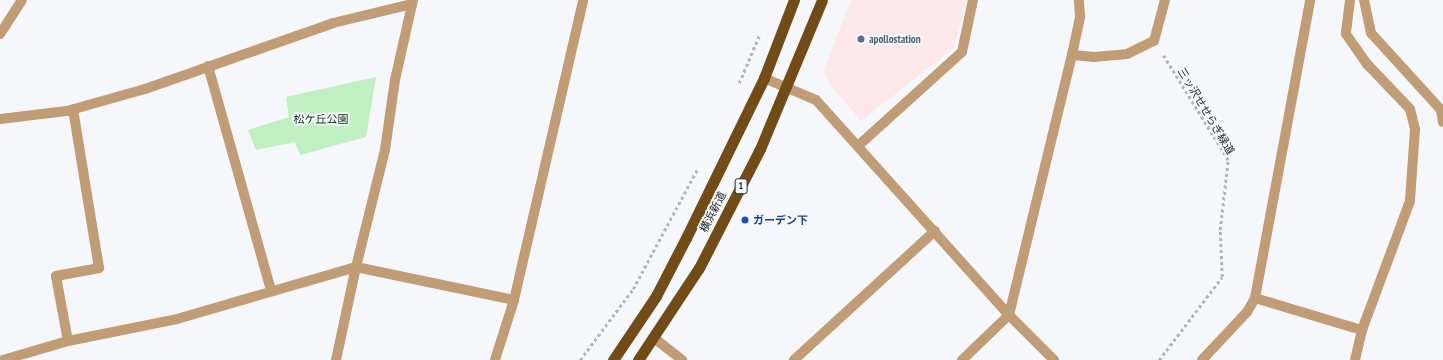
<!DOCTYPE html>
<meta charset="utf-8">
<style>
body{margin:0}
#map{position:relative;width:1443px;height:360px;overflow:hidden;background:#f5f7fa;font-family:"PT Sans Narrow","Noto Sans JP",sans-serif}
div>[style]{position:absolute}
.commercial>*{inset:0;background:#fce7ea}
.green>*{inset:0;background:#c0f0c2}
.path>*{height:2.5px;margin-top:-1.25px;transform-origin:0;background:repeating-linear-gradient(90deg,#b2b4b6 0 3px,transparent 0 6px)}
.service>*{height:10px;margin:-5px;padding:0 5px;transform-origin:5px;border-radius:5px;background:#c09d76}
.minor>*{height:10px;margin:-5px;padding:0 5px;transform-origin:5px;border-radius:5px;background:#c09d76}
.tertiary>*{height:10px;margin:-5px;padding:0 5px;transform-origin:5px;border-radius:5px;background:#c09d76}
.trunk>*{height:11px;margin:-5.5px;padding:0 5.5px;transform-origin:5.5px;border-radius:5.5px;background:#724c16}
.dots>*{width:11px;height:11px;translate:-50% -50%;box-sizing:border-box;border:2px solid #f5f7fa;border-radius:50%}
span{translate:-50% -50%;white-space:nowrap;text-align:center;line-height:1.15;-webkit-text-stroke:3.5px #f5f7fa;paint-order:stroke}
.shield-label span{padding:1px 3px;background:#f5f7fa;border:1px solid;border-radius:3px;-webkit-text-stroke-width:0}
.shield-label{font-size:10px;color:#262728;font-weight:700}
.service-label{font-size:11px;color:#4e5e75;font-weight:700}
.left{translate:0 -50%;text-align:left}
.street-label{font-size:11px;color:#262728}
.park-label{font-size:11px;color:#0c3412}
.transit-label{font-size:11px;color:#164399;font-weight:700}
</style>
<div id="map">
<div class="commercial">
<i style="clip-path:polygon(851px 0,966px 0,954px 48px,861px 121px,828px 82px,824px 70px)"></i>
</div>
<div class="green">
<i style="clip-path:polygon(376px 77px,366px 137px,300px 155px,295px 142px,256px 150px,248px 130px,289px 117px,286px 97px)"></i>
</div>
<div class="path">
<i style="left:739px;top:83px;width:51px;rotate:-66.9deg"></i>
<i style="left:580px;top:360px;width:89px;rotate:-53.3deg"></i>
<i style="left:633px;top:289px;width:137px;rotate:-61.8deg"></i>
<i style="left:1159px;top:360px;width:104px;rotate:-52.8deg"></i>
<i style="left:1222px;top:277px;width:47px;rotate:-92.4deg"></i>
<i style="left:1220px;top:230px;width:70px;rotate:-83.5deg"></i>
<i style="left:1228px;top:160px;width:123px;rotate:-121.8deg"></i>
</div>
<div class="service">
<i style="left:1441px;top:110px;width:12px;rotate:81deg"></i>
<i style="left:68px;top:341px;width:66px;rotate:-100.5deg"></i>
<i style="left:56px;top:276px;width:44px;rotate:-10.5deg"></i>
<i style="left:99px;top:268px;width:161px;rotate:-99.3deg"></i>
</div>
<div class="minor">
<i style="left:1350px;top:0;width:34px;rotate:97deg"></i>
<i style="left:1346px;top:34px;width:37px;rotate:55deg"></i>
<i style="left:1367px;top:64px;width:62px;rotate:46.3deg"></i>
<i style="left:1410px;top:109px;width:21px;rotate:76deg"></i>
<i style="left:1415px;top:129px;width:72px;rotate:94deg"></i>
<i style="left:1410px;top:201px;width:138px;rotate:110.4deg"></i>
<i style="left:1362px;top:330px;width:31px;rotate:103deg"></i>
<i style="left:1364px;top:0;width:34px;rotate:78deg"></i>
<i style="left:1371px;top:33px;width:104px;rotate:47.7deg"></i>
<i style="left:1441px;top:110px;width:2px;rotate:-27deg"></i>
<i style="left:0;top:34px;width:40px;rotate:-57.1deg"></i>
<i style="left:1072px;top:55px;width:22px;rotate:5deg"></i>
<i style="left:1094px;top:57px;width:33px;rotate:-5deg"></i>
<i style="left:1127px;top:54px;width:30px;rotate:-26deg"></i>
<i style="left:1154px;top:41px;width:42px;rotate:-75deg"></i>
<i style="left:208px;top:66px;width:233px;rotate:74.3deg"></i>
<i style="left:0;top:119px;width:67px;rotate:-6.8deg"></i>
<i style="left:67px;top:111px;width:81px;rotate:-15.8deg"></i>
<i style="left:145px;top:89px;width:199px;rotate:-19.3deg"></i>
<i style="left:333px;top:23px;width:81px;rotate:-13.5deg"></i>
<i style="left:859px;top:145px;width:139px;rotate:-42.1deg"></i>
<i style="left:962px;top:52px;width:53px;rotate:-78.1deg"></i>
<i style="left:1255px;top:298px;width:112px;rotate:16.7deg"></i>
<i style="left:654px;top:338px;width:36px;rotate:38deg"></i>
<i style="left:3px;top:360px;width:68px;rotate:-16.3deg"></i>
<i style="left:68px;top:341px;width:111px;rotate:-11.4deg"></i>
<i style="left:177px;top:319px;width:186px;rotate:-16.2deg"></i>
<i style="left:356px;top:267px;width:161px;rotate:11.8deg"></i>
<i style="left:336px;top:360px;width:95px;rotate:-77.9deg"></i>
<i style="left:356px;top:267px;width:121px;rotate:-76.1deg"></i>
<i style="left:385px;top:150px;width:71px;rotate:-81.9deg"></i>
<i style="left:395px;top:80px;width:82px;rotate:-77.3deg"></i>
<i style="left:495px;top:360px;width:63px;rotate:-72.4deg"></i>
<i style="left:514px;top:300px;width:308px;rotate:-77deg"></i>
<i style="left:794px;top:360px;width:191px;rotate:-42.5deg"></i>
<i style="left:962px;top:360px;width:65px;rotate:-43.8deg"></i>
<i style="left:1009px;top:315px;width:268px;rotate:-76.4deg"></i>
<i style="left:1072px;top:55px;width:40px;rotate:-78deg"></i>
<i style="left:1080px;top:16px;width:16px;rotate:-94deg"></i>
</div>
<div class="tertiary">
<i style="left:764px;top:78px;width:56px;rotate:22.9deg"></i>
<i style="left:816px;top:100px;width:289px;rotate:48.1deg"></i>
<i style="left:1009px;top:315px;width:64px;rotate:45deg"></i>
<i style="left:1202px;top:360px;width:66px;rotate:-46.8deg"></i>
<i style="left:1247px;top:312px;width:16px;rotate:-60deg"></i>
<i style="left:1255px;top:298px;width:303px;rotate:-79.5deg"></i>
</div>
<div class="trunk">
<i style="left:613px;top:360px;width:77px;rotate:-56.1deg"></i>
<i style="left:656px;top:296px;width:65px;rotate:-62.7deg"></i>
<i style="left:686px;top:238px;width:178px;rotate:-64deg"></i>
<i style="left:764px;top:78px;width:84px;rotate:-69deg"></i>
<i style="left:638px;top:360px;width:110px;rotate:-56.5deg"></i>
<i style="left:699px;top:268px;width:134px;rotate:-62.9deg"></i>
<i style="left:760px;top:149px;width:161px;rotate:-67.4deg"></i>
</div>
<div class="dots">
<i style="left:861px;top:39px;background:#5c6f8a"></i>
<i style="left:745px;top:220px;background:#1a4fb4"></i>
</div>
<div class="shield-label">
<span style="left:741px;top:186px">1</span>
</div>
<div class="service-label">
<span class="left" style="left:869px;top:39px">apollostation</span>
</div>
<div class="street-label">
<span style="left:1206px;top:111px;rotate:59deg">三ッ沢せせらぎ緑道</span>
<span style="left:713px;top:212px;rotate:-63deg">横浜新道</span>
</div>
<div class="park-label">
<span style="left:321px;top:119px">松ケ丘公園</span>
</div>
<div class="transit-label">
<span class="left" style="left:753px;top:220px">ガーデン下</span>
</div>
</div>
